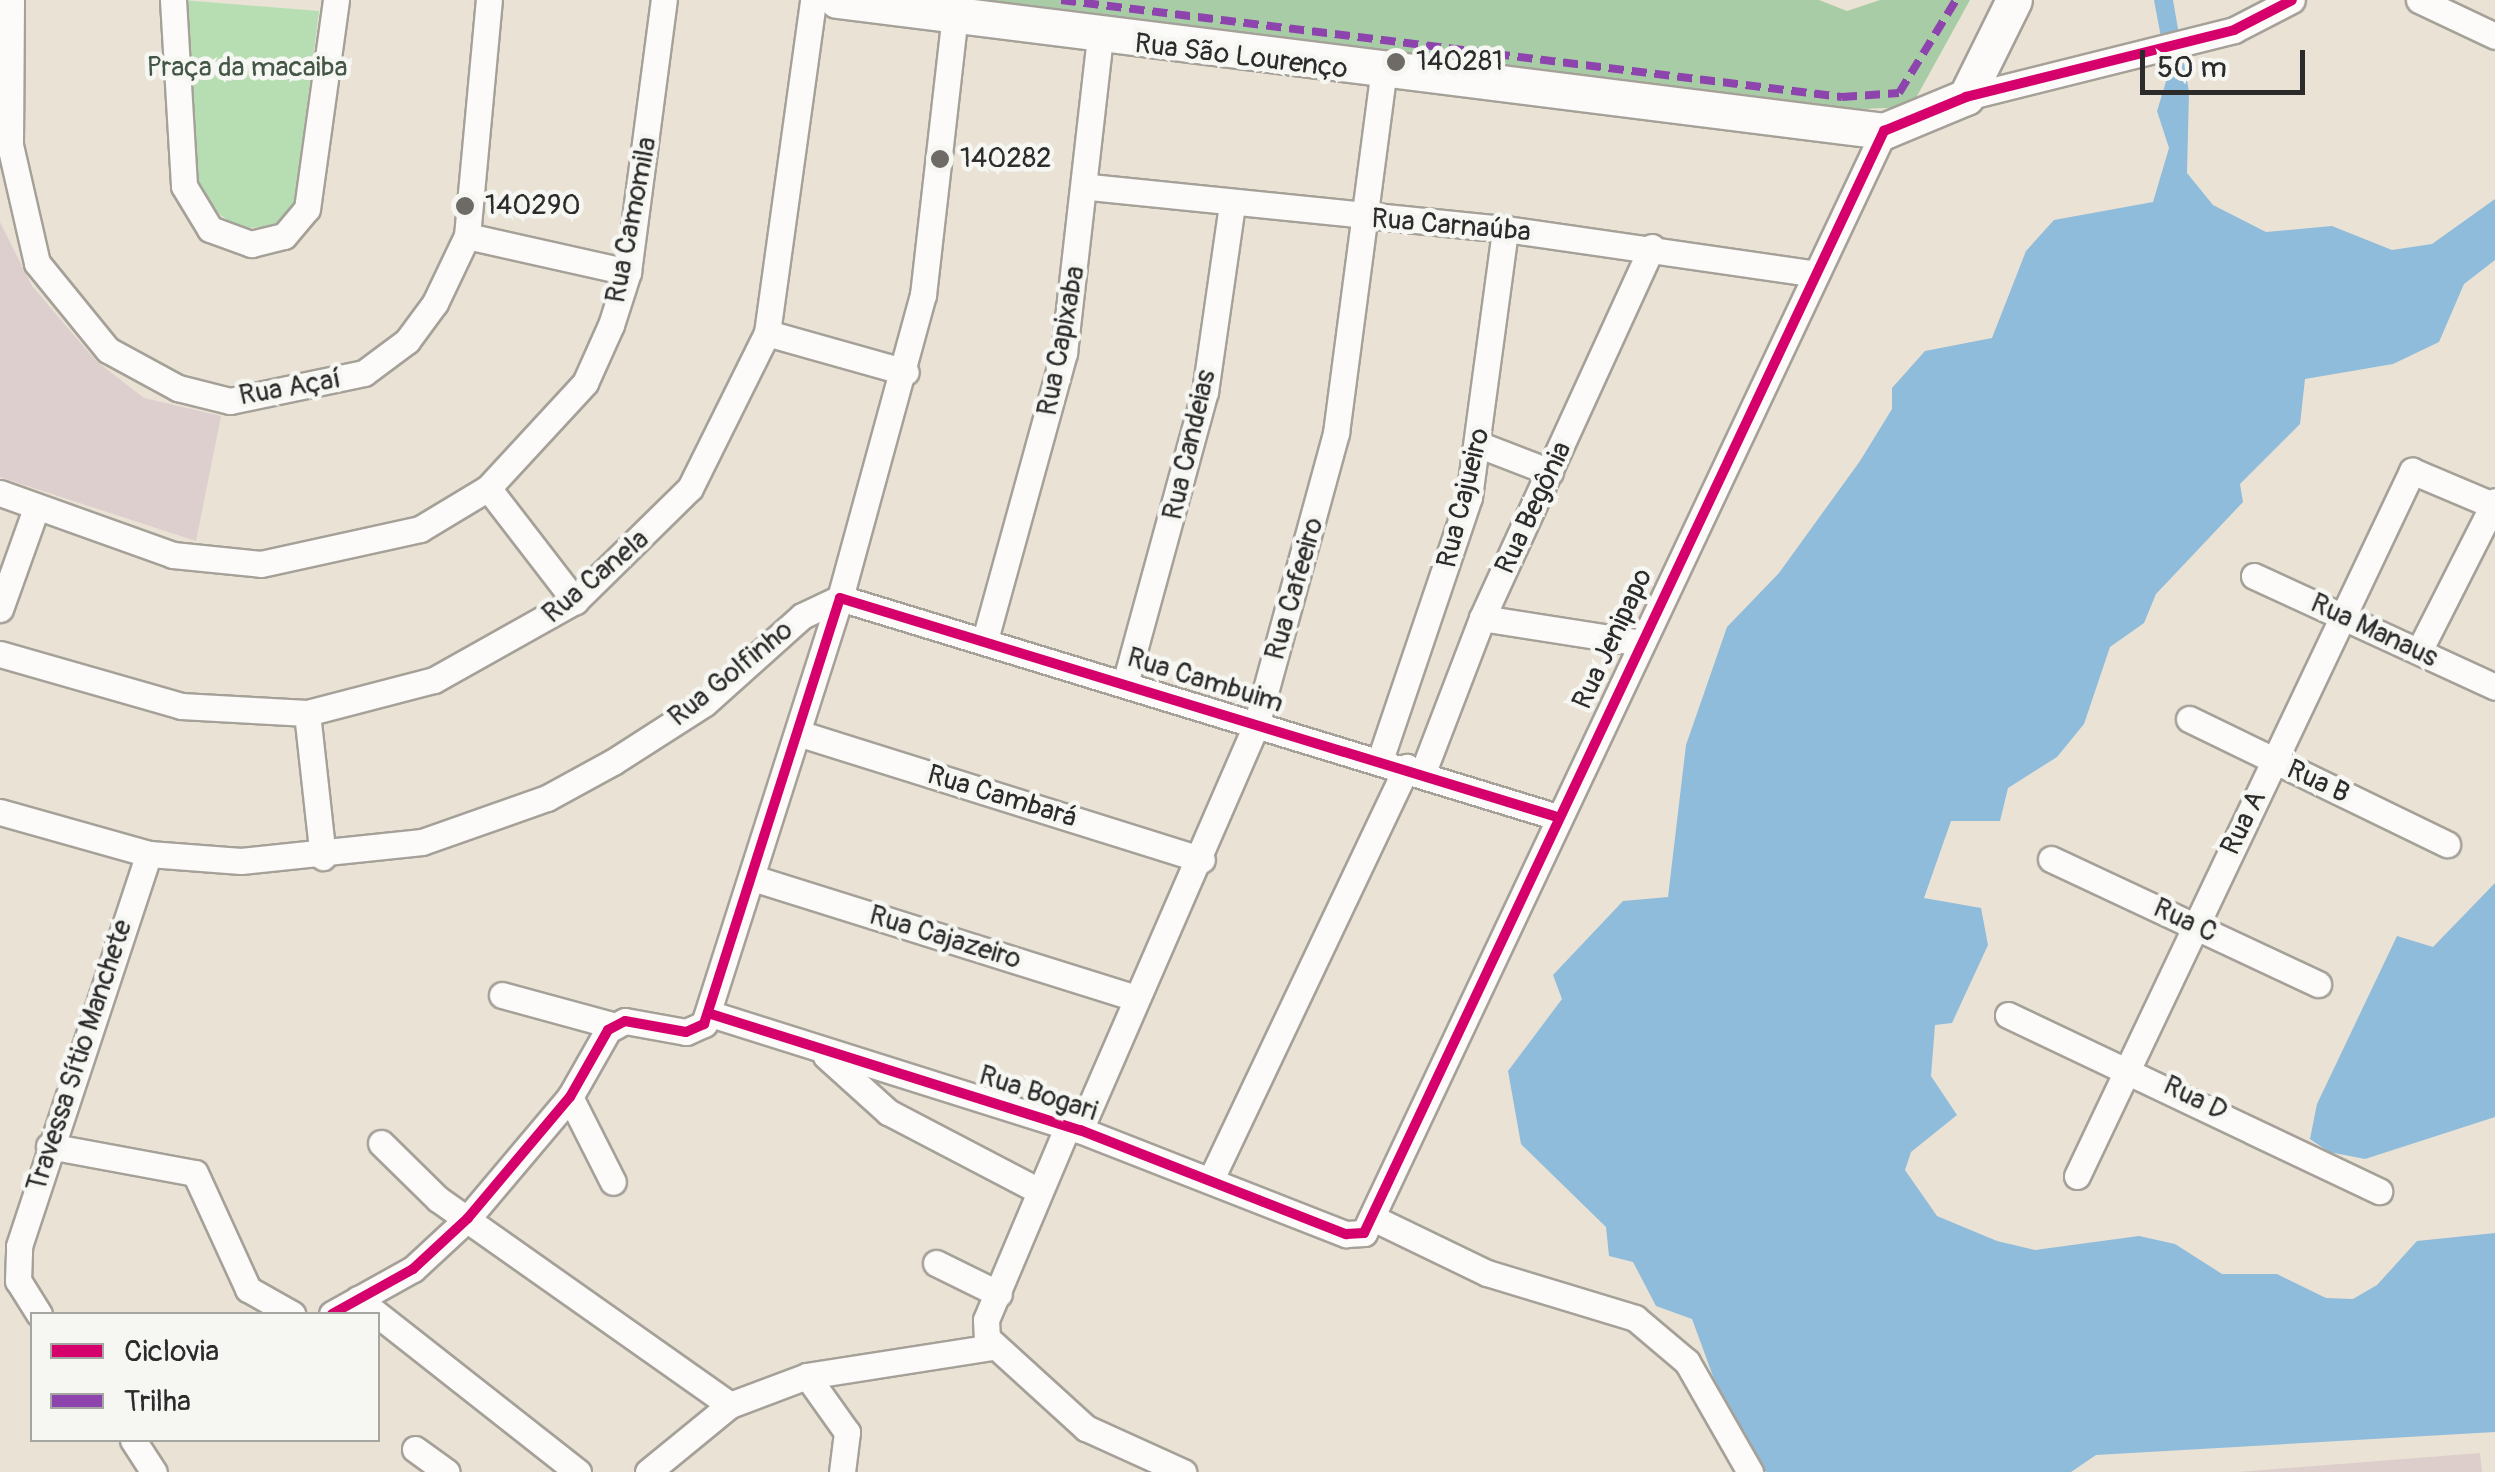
<!DOCTYPE html>
<meta charset="utf-8">
<style>
body{margin:0}
#map{position:relative;width:2495px;height:1472px;overflow:hidden;background:#eae2d5;font-family:Pangolin,sans-serif}
div>[style]{position:absolute}
.industrial>*{inset:0;background:#ddcecb}
.green>*{inset:0;background:#b7deb3}
.forest>*{inset:0;background:#a8cda6}
.water>*{inset:0;background:#8fbcdb}
.building>*{inset:0;background:#ddcfcd}
.roads{filter:drop-shadow(2px 0 #a5a199) drop-shadow(-2px 0 #a5a199) drop-shadow(0 2px #a5a199) drop-shadow(0 -2px #a5a199)}
.street>*{height:25px;margin:-12.5px;padding:0 12.5px;transform-origin:12.5px;border-radius:12.5px;background:#fcfbf9}
.secondary>*{height:35px;margin:-17.5px;padding:0 17.5px;transform-origin:17.5px;border-radius:17.5px;background:#fcfbf9}
.quiet>*{height:8px;margin-top:-4px;transform-origin:0;background:repeating-linear-gradient(90deg,#8e44ad 0 15px,transparent 0 23px)}
.cycleway>*{height:10px;margin:-5px;padding:0 5px;transform-origin:5px;border-radius:5px;background:#d6006c}
.dots>*{width:28px;height:28px;translate:-50% -50%;box-sizing:border-box;border:5px solid #f6f6f2;border-radius:50%}
span{translate:-50% -50%;white-space:nowrap;text-align:center;line-height:1.15;-webkit-text-stroke:9px #f6f6f2;paint-order:stroke}
.street-label{font-size:28px;color:#2b2b2b}
.poi-label{font-size:28px;color:#2b2b2b}
.left{translate:0 -50%;text-align:left}
.park-label{font-size:28px;color:#445746}
.legend{position:absolute;left:30px;top:1312px;width:350px;height:130px;box-sizing:border-box;background:#f6f6f2;border:2px solid #a5a5a2;margin:0;padding:12px 18px;list-style:none;font-size:30px;color:#2b2b2b}
.legend li{display:flex;align-items:center;gap:20px;height:50px}
.legend b{width:50px;border:2px solid #a5a5a2}
.scale{position:absolute;left:2140px;top:50px;width:165px;height:45px;box-sizing:border-box;border:5px solid #2b2b2b;border-top:0;padding-left:12px;font-size:30px;line-height:35px;white-space:nowrap;color:#2b2b2b;-webkit-text-stroke:8px #f6f6f2;paint-order:stroke}
</style>
<div id="map">
<div class="industrial">
<i style="clip-path:polygon(2480px 1453px,2482px 1472px,2238px 1472px)"></i>
</div>
<div class="green">
<i style="clip-path:polygon(182px 0,319px 11px,293px 214px,268px 227px,238px 228px,209px 206px,193px 176px)"></i>
</div>
<div class="forest">
<i style="clip-path:polygon(959px 0,1819px 0,1847px 11px,1880px 0,1970px 0,1911px 107px,1838px 110px)"></i>
</div>
<div class="water">
<i style="clip-path:polygon(2154px 0,2173px 0,2189px 92px,2187px 173px,2213px 205px,2266px 232px,2332px 226px,2392px 250px,2432px 244px,2495px 199px,2495px 260px,2464px 284px,2439px 342px,2393px 364px,2305px 379px,2300px 424px,2240px 484px,2243px 502px,2156px 594px,2144px 623px,2110px 647px,2084px 724px,2057px 757px,2008px 788px,2000px 821px,1951px 821px,1924px 898px,1981px 908px,1988px 945px,1952px 1023px,1935px 1025px,1931px 1076px,1957px 1115px,1911px 1152px,1905px 1170px,1937px 1216px,1997px 1241px,2035px 1250px,2139px 1236px,2175px 1244px,2222px 1274px,2277px 1274px,2326px 1298px,2353px 1299px,2377px 1285px,2417px 1241px,2495px 1233px,2495px 1432px,2096px 1455px,2071px 1472px,1767px 1472px,1742px 1455px,1692px 1319px,1656px 1306px,1633px 1262px,1609px 1256px,1606px 1227px,1521px 1144px,1508px 1071px,1562px 999px,1553px 975px,1623px 901px,1668px 897px,1686px 745px,1727px 627px,1779px 573px,1860px 461px,1892px 409px,1892px 388px,1925px 351px,1992px 338px,2026px 251px,2054px 220px,2153px 202px,2169px 148px,2157px 111px,2168px 75px)"></i>
<i style="clip-path:polygon(2495px 883px,2495px 1117px,2365px 1159px,2329px 1152px,2310px 1139px,2317px 1104px,2397px 936px,2433px 947px)"></i>
</div>
<div class="building">
<i style="clip-path:polygon(0 222px,32px 286px,96px 361px,144px 398px,221px 416px,196px 541px,0 477px)"></i>
</div>
<div class="roads">
<div class="street">
<i style="left:11px;top:0;width:145px;rotate:90.4deg"></i>
<i style="left:10px;top:145px;width:121px;rotate:77.1deg"></i>
<i style="left:37px;top:263px;width:112px;rotate:50.8deg"></i>
<i style="left:108px;top:350px;width:80px;rotate:28.5deg"></i>
<i style="left:178px;top:388px;width:54px;rotate:14deg"></i>
<i style="left:230px;top:401px;width:137px;rotate:-11.8deg"></i>
<i style="left:364px;top:373px;width:54px;rotate:-36.7deg"></i>
<i style="left:407px;top:341px;width:47px;rotate:-53.6deg"></i>
<i style="left:435px;top:303px;width:74px;rotate:-64.5deg"></i>
<i style="left:467px;top:236px;width:237px;rotate:-84.7deg"></i>
<i style="left:173px;top:0;width:186px;rotate:86.6deg"></i>
<i style="left:184px;top:186px;width:50px;rotate:58.8deg"></i>
<i style="left:210px;top:229px;width:44px;rotate:20.1deg"></i>
<i style="left:251px;top:244px;width:34px;rotate:-14deg"></i>
<i style="left:284px;top:236px;width:35px;rotate:-50deg"></i>
<i style="left:307px;top:209px;width:211px;rotate:-82.1deg"></i>
<i style="left:2419px;top:0;width:84px;rotate:25.3deg"></i>
<i style="left:1966px;top:97px;width:276px;rotate:-14deg"></i>
<i style="left:2234px;top:30px;width:65px;rotate:-27.3deg"></i>
<i style="left:1090px;top:187px;width:417px;rotate:5.8deg"></i>
<i style="left:1505px;top:229px;width:309px;rotate:8.2deg"></i>
<i style="left:467px;top:236px;width:165px;rotate:12.6deg"></i>
<i style="left:767px;top:333px;width:144px;rotate:15.7deg"></i>
<i style="left:1480px;top:445px;width:75px;rotate:21.1deg"></i>
<i style="left:488px;top:488px;width:143px;rotate:52.4deg"></i>
<i style="left:0;top:493px;width:184px;rotate:19.7deg"></i>
<i style="left:173px;top:555px;width:88px;rotate:5.8deg"></i>
<i style="left:261px;top:564px;width:163px;rotate:-12.4deg"></i>
<i style="left:420px;top:529px;width:79px;rotate:-31.1deg"></i>
<i style="left:488px;top:488px;width:143px;rotate:-47.3deg"></i>
<i style="left:585px;top:383px;width:64px;rotate:-65.9deg"></i>
<i style="left:611px;top:325px;width:56px;rotate:-72.2deg"></i>
<i style="left:628px;top:272px;width:274px;rotate:-82.5deg"></i>
<i style="left:2254px;top:576px;width:265px;rotate:24.7deg"></i>
<i style="left:0;top:609px;width:104px;rotate:-70.3deg"></i>
<i style="left:1482px;top:618px;width:156px;rotate:8.9deg"></i>
<i style="left:986px;top:636px;width:294px;rotate:-74.6deg"></i>
<i style="left:1064px;top:353px;width:316px;rotate:-83.5deg"></i>
<i style="left:2419px;top:651px;width:168px;rotate:-63.1deg"></i>
<i style="left:0;top:654px;width:188px;rotate:16deg"></i>
<i style="left:181px;top:706px;width:126px;rotate:3.2deg"></i>
<i style="left:307px;top:713px;width:131px;rotate:-14.6deg"></i>
<i style="left:434px;top:680px;width:162px;rotate:-29.3deg"></i>
<i style="left:575px;top:601px;width:161px;rotate:-44.5deg"></i>
<i style="left:690px;top:488px;width:173px;rotate:-63.6deg"></i>
<i style="left:767px;top:333px;width:336px;rotate:-82.1deg"></i>
<i style="left:1126px;top:680px;width:299px;rotate:-74.7deg"></i>
<i style="left:1205px;top:392px;width:189px;rotate:-81.8deg"></i>
<i style="left:307px;top:713px;width:145px;rotate:83.7deg"></i>
<i style="left:2189px;top:719px;width:287px;rotate:25.9deg"></i>
<i style="left:801px;top:734px;width:420px;rotate:17.4deg"></i>
<i style="left:1381px;top:757px;width:274px;rotate:-71.3deg"></i>
<i style="left:1469px;top:497px;width:270px;rotate:-82.3deg"></i>
<i style="left:1423px;top:772px;width:165px;rotate:-69deg"></i>
<i style="left:1482px;top:618px;width:408px;rotate:-65.4deg"></i>
<i style="left:0;top:812px;width:155px;rotate:15.7deg"></i>
<i style="left:149px;top:854px;width:92px;rotate:4.4deg"></i>
<i style="left:241px;top:861px;width:182px;rotate:-6deg"></i>
<i style="left:422px;top:842px;width:133px;rotate:-19.4deg"></i>
<i style="left:547px;top:798px;width:75px;rotate:-28.6deg"></i>
<i style="left:613px;top:762px;width:109px;rotate:-32.7deg"></i>
<i style="left:705px;top:703px;width:130px;rotate:-41.9deg"></i>
<i style="left:802px;top:616px;width:42px;rotate:-25.3deg"></i>
<i style="left:840px;top:598px;width:314px;rotate:-74.7deg"></i>
<i style="left:923px;top:295px;width:276px;rotate:-83.5deg"></i>
<i style="left:2051px;top:859px;width:295px;rotate:25.1deg"></i>
<i style="left:756px;top:879px;width:397px;rotate:17.4deg"></i>
<i style="left:502px;top:995px;width:117px;rotate:15.3deg"></i>
<i style="left:711px;top:1014px;width:387px;rotate:17.5deg"></i>
<i style="left:1080px;top:1130px;width:286px;rotate:21.4deg"></i>
<i style="left:1346px;top:1234px;width:18px;rotate:-3deg"></i>
<i style="left:1364px;top:1233px;width:1219px;rotate:-64.74deg"></i>
<i style="left:2008px;top:1015px;width:411px;rotate:25.4deg"></i>
<i style="left:826px;top:1056px;width:84px;rotate:42.1deg"></i>
<i style="left:888px;top:1112px;width:170px;rotate:27.6deg"></i>
<i style="left:570px;top:1097px;width:95px;rotate:63.2deg"></i>
<i style="left:1067px;top:1128px;width:208px;rotate:112.9deg"></i>
<i style="left:986px;top:1320px;width:18px;rotate:87deg"></i>
<i style="left:987px;top:1338px;width:134px;rotate:42.3deg"></i>
<i style="left:1086px;top:1428px;width:107px;rotate:24.4deg"></i>
<i style="left:1080px;top:1130px;width:445px;rotate:-66.5deg"></i>
<i style="left:1257px;top:722px;width:300px;rotate:-74.7deg"></i>
<i style="left:1336px;top:433px;width:362px;rotate:-82.5deg"></i>
<i style="left:381px;top:1143px;width:80px;rotate:44.5deg"></i>
<i style="left:438px;top:1199px;width:357px;rotate:35.2deg"></i>
<i style="left:49px;top:1146px;width:148px;rotate:10.5deg"></i>
<i style="left:195px;top:1173px;width:128px;rotate:65.4deg"></i>
<i style="left:248px;top:1289px;width:51px;rotate:29.6deg"></i>
<i style="left:2077px;top:1176px;width:781px;rotate:-64.58deg"></i>
<i style="left:2412px;top:471px;width:90px;rotate:22.9deg"></i>
<i style="left:1212px;top:1177px;width:454px;rotate:-64.6deg"></i>
<i style="left:1373px;top:1218px;width:127px;rotate:25.8deg"></i>
<i style="left:1487px;top:1273px;width:155px;rotate:16.9deg"></i>
<i style="left:1635px;top:1318px;width:68px;rotate:40.2deg"></i>
<i style="left:1687px;top:1362px;width:127px;rotate:60.2deg"></i>
<i style="left:936px;top:1263px;width:70px;rotate:26.2deg"></i>
<i style="left:358px;top:1299px;width:280px;rotate:38.2deg"></i>
<i style="left:39px;top:1314px;width:39px;rotate:-122deg"></i>
<i style="left:18px;top:1281px;width:35px;rotate:-88deg"></i>
<i style="left:19px;top:1246px;width:413px;rotate:-71.7deg"></i>
<i style="left:332px;top:1314px;width:93px;rotate:-29.1deg"></i>
<i style="left:413px;top:1269px;width:75px;rotate:-42.8deg"></i>
<i style="left:468px;top:1218px;width:158px;rotate:-49.9deg"></i>
<i style="left:570px;top:1097px;width:77px;rotate:-60.4deg"></i>
<i style="left:608px;top:1030px;width:19px;rotate:-28deg"></i>
<i style="left:625px;top:1021px;width:62px;rotate:10.2deg"></i>
<i style="left:686px;top:1032px;width:20px;rotate:-24deg"></i>
<i style="left:704px;top:1024px;width:447px;rotate:-72.3deg"></i>
<i style="left:840px;top:598px;width:747px;rotate:16.98deg"></i>
<i style="left:807px;top:1376px;width:69px;rotate:54.5deg"></i>
<i style="left:847px;top:1432px;width:40px;rotate:97.1deg"></i>
<i style="left:133px;top:1440px;width:38px;rotate:57deg"></i>
<i style="left:415px;top:1449px;width:39px;rotate:36deg"></i>
<i style="left:648px;top:1472px;width:106px;rotate:-39.3deg"></i>
<i style="left:730px;top:1405px;width:82px;rotate:-20.6deg"></i>
<i style="left:807px;top:1376px;width:188px;rotate:-8.9deg"></i>
</div>
<div class="secondary">
<i style="left:837px;top:0;width:1055px;rotate:7.13deg"></i>
<i style="left:1884px;top:131px;width:89px;rotate:-22.5deg"></i>
<i style="left:1966px;top:97px;width:108px;rotate:-63.7deg"></i>
</div>
</div>
<div class="quiet">
<i style="left:1061px;top:0;width:787px;rotate:7.08deg"></i>
<i style="left:1842px;top:97px;width:57px;rotate:-4deg"></i>
<i style="left:1899px;top:93px;width:109px;rotate:-58.5deg"></i>
</div>
<div class="cycleway">
<i style="left:711px;top:1014px;width:387px;rotate:17.5deg"></i>
<i style="left:1080px;top:1130px;width:286px;rotate:21.4deg"></i>
<i style="left:1346px;top:1234px;width:18px;rotate:-3deg"></i>
<i style="left:1364px;top:1233px;width:1219px;rotate:-64.74deg"></i>
<i style="left:1884px;top:131px;width:89px;rotate:-22.5deg"></i>
<i style="left:1966px;top:97px;width:276px;rotate:-14deg"></i>
<i style="left:2234px;top:30px;width:65px;rotate:-27.3deg"></i>
<i style="left:332px;top:1314px;width:93px;rotate:-29.1deg"></i>
<i style="left:413px;top:1269px;width:75px;rotate:-42.8deg"></i>
<i style="left:468px;top:1218px;width:158px;rotate:-49.9deg"></i>
<i style="left:570px;top:1097px;width:77px;rotate:-60.4deg"></i>
<i style="left:608px;top:1030px;width:19px;rotate:-28deg"></i>
<i style="left:625px;top:1021px;width:62px;rotate:10.2deg"></i>
<i style="left:686px;top:1032px;width:20px;rotate:-24deg"></i>
<i style="left:704px;top:1024px;width:447px;rotate:-72.3deg"></i>
<i style="left:840px;top:598px;width:747px;rotate:16.98deg"></i>
</div>
<div class="dots">
<i style="left:1396px;top:62px;background:#6e6b66"></i>
<i style="left:940px;top:159px;background:#6e6b66"></i>
<i style="left:465px;top:206px;background:#6e6b66"></i>
</div>
<div class="street-label">
<span style="left:1241px;top:57px;rotate:7deg">Rua São Lourenço</span>
<span style="left:632px;top:220px;rotate:-79deg">Rua Camomila</span>
<span style="left:1451px;top:226px;rotate:5deg">Rua Carnaúba</span>
<span style="left:1062px;top:341px;rotate:-79deg">Rua Capixaba</span>
<span style="left:290px;top:388px;rotate:-10deg">Rua Açaí</span>
<span style="left:1190px;top:445px;rotate:-77deg">Rua Candeias</span>
<span style="left:1464px;top:498px;rotate:-76deg">Rua Cajueiro</span>
<span style="left:1534px;top:508px;rotate:-65deg">Rua Begônia</span>
<span style="left:596px;top:577px;rotate:-40deg">Rua Canela</span>
<span style="left:1295px;top:589px;rotate:-74deg">Rua Cafeeiro</span>
<span style="left:2374px;top:631px;rotate:25deg">Rua Manaus</span>
<span style="left:1613px;top:639px;rotate:-65deg">Rua Jenipapo</span>
<span style="left:731px;top:674px;rotate:-39deg">Rua Golfinho</span>
<span style="left:1205px;top:681px;rotate:17deg">Rua Cambuim</span>
<span style="left:2318px;top:782px;rotate:25deg">Rua B</span>
<span style="left:1002px;top:797px;rotate:17deg">Rua Cambará</span>
<span style="left:2244px;top:823px;rotate:-64deg">Rua A</span>
<span style="left:2185px;top:921px;rotate:25deg">Rua C</span>
<span style="left:945px;top:938px;rotate:17deg">Rua Cajazeiro</span>
<span style="left:80px;top:1056px;rotate:-72deg">Travessa Sítio Manchete</span>
<span style="left:1038px;top:1094px;rotate:18deg">Rua Bogari</span>
<span style="left:2195px;top:1099px;rotate:26deg">Rua D</span>
</div>
<div class="poi-label">
<span class="left" style="left:1416px;top:62px">140281</span>
<span class="left" style="left:960px;top:159px">140282</span>
<span class="left" style="left:485px;top:206px">140290</span>
</div>
<div class="park-label">
<span style="left:247px;top:68px">Praça da macaiba</span>
</div>
<ul class="legend">
<li><b style="height:12px;background:#d6006c"></b>Ciclovia</li>
<li><b style="height:12px;background:#8e44ad"></b>Trilha</li>
</ul>
<div class="scale">50 m</div>
</div>
